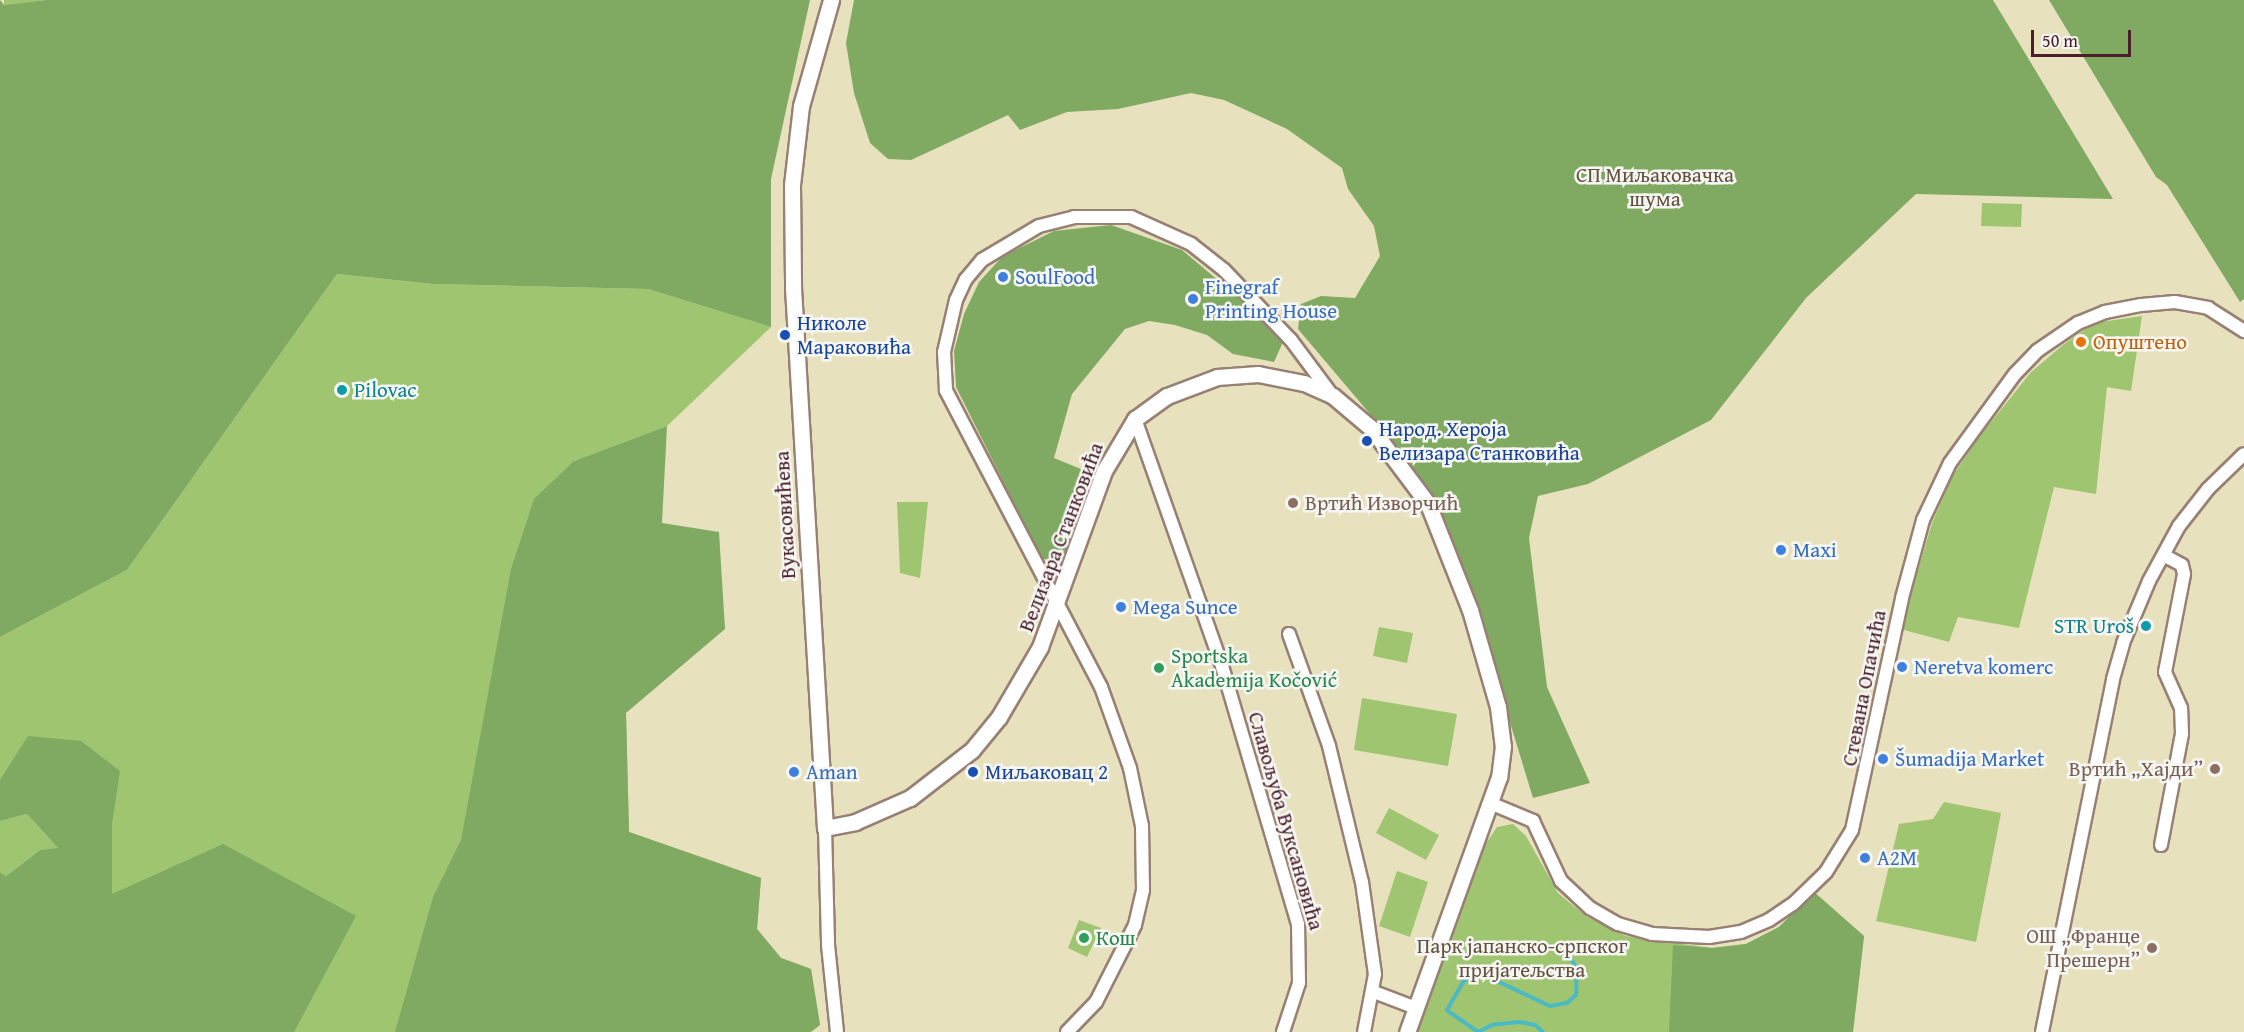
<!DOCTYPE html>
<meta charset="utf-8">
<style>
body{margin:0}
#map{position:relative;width:2244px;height:1032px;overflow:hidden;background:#e7e1be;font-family:"Gentium Book Plus",serif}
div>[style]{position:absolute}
.green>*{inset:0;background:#a0c570}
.forest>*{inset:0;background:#80aa62}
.stream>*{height:4px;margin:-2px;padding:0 2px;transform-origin:2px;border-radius:2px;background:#4cbac5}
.roads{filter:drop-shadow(2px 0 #988074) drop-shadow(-2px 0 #988074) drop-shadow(0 2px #988074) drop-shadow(0 -2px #988074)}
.minor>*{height:12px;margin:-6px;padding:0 6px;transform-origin:6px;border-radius:6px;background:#fff}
.tertiary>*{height:15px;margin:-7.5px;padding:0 7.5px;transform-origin:7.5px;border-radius:7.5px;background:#fff}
.dots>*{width:16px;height:16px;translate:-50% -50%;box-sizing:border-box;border:3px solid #f6f6f2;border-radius:50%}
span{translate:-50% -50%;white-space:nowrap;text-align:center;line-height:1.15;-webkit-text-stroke:5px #f6f6f2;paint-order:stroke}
.park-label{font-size:21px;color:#645140}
.shop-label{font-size:21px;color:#366cbe}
.left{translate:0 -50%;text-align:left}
.transit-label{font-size:21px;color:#164399}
.food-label{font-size:21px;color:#c56008}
.culture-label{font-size:21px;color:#0d838f}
.right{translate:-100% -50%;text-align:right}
.education-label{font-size:21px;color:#785e54}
.street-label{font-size:21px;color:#4a1f2b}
.leisure-label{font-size:21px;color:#27864d}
.scale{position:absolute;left:2031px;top:30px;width:100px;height:27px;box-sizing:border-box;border:3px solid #4a1f2b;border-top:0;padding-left:8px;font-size:18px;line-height:21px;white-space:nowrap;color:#4a1f2b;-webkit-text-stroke:4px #f6f6f2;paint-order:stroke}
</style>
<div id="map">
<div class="green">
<i style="clip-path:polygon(4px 0,46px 0,4px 5px)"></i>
<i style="clip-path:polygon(1982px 203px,2022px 204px,2021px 227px,1981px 226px)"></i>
<i style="clip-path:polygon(337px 274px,433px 284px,648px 289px,771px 327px,667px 426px,574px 461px,626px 713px,629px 832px,761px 878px,757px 929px,781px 958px,811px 969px,820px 1025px,809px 1032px,132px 1032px,111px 894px,112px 825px,119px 771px,0 780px,0 637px,127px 570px)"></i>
<i style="clip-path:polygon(2142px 316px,2131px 391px,2107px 387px,2096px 494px,2054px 487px,2019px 628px,1958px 617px,1949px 642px,1904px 630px,1903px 621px,1932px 523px,1953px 475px,1980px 436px,2031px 372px,2063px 345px,2094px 323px)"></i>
<i style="clip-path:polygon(897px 502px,928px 502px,920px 578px,900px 573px)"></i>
<i style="clip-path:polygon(1379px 627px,1413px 633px,1407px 663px,1373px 656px)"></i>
<i style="clip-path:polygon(1362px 698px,1457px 714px,1448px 766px,1354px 750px)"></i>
<i style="clip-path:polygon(1944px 802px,2001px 813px,1976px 942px,1876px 921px,1899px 824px,1933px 819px)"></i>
<i style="clip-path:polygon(1389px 808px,1439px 835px,1426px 860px,1376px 833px)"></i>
<i style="clip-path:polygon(27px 814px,59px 849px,40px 850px,6px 876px,0 872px,0 821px)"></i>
<i style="clip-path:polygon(1513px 824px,1526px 836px,1558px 893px,1587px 917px,1626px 936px,1712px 948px,1746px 944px,1779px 927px,1814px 892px,1864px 936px,1853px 1032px,1417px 1032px,1483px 848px,1497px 827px)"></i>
<i style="clip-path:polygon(1397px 871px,1428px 882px,1410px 937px,1379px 926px)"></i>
<i style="clip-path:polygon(1079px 920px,1101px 928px,1087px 957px,1068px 948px)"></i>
</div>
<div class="forest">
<i style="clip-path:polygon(0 0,4px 5px,46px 0,810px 0,771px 179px,771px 327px,648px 289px,433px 284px,337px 274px,127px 570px,0 637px)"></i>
<i style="clip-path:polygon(854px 0,1993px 0,2113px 199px,1916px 194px,1806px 298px,1711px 420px,1588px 484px,1538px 496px,1529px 538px,1547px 687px,1590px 783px,1533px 798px,1459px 555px,1426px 489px,1403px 453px,1298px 329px,1301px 304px,1321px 296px,1355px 298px,1380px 256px,1374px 226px,1348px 189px,1342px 168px,1287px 129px,1224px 100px,1191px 93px,1118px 109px,1067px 112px,1020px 130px,1008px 115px,911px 160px,888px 159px,870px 143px,854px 93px,846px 43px)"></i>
<i style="clip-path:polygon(2049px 0,2244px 0,2244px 299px,2240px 302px,2167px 185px,2156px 177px)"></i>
<i style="clip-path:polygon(1111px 225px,1182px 250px,1257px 313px,1283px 342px,1274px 362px,1233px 354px,1207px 335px,1175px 325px,1149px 321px,1125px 329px,1072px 394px,1054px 458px,1093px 474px,1063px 561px,1042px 559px,956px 387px,954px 351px,964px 314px,979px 282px,1003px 256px,1054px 231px)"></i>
<i style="clip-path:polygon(667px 426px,662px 523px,719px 532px,725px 629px,626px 713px,629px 832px,761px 878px,757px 929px,781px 958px,811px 969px,820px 1025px,811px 1032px,395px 1032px,433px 897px,461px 840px,511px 569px,534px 499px,574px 461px)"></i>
<i style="clip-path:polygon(28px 736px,81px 741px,120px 771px,112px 825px,112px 894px,223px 844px,356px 916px,294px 1032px,0 1032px,0 872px,6px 876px,40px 850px,58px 848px,27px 814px,0 821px,0 780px)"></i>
<i style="clip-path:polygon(1814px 892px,1864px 936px,1853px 1032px,1669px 1032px,1673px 945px,1712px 948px,1746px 944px,1779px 927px)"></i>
</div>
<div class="stream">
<i style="left:1543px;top:1032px;width:11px;rotate:-139deg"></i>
<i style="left:1535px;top:1025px;width:16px;rotate:-169deg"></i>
<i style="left:1519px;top:1022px;width:27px;rotate:174deg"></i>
<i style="left:1492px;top:1025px;width:16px;rotate:153deg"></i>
<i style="left:1478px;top:1032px;width:38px;rotate:-145deg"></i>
<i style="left:1447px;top:1010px;width:34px;rotate:-60deg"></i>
<i style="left:1464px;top:981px;width:17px;rotate:-33deg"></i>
<i style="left:1478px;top:972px;width:80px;rotate:25.3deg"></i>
<i style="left:1550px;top:1006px;width:17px;rotate:-10deg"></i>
<i style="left:1567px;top:1003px;width:12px;rotate:-42deg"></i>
<i style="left:1576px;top:995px;width:25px;rotate:-88deg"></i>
<i style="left:1577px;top:970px;width:11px;rotate:-117deg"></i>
<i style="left:1572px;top:960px;width:17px;rotate:-147deg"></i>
</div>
<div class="roads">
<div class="minor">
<i style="left:1135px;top:419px;width:262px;rotate:70.6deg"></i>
<i style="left:1222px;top:666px;width:269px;rotate:73.6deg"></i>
<i style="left:1298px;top:924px;width:59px;rotate:89deg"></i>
<i style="left:1299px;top:983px;width:52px;rotate:108.1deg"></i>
<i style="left:1289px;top:634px;width:119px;rotate:70.3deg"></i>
<i style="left:1329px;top:746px;width:140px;rotate:76.4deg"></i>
<i style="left:1362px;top:882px;width:93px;rotate:82deg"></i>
<i style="left:1375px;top:974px;width:59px;rotate:100.7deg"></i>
<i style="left:1490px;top:803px;width:47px;rotate:22.7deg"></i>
<i style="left:1533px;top:821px;width:66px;rotate:65deg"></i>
<i style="left:1561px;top:881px;width:40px;rotate:43deg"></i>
<i style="left:1590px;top:908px;width:32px;rotate:30deg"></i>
<i style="left:1618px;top:924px;width:35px;rotate:16deg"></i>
<i style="left:1652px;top:934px;width:57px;rotate:3deg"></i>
<i style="left:1709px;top:937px;width:32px;rotate:-9deg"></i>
<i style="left:1741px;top:932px;width:30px;rotate:-23deg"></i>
<i style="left:1769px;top:920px;width:29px;rotate:-34deg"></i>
<i style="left:1793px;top:904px;width:46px;rotate:-44.1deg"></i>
<i style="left:1826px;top:872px;width:49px;rotate:-58.2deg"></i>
<i style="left:1852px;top:830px;width:237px;rotate:-77.8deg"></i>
<i style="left:1902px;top:598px;width:81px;rotate:-74.9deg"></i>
<i style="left:1923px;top:520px;width:63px;rotate:-64.7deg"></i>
<i style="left:1950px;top:463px;width:110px;rotate:-53.9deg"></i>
<i style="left:2015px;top:374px;width:32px;rotate:-46deg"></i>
<i style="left:2037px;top:351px;width:50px;rotate:-34.3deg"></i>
<i style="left:2078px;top:323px;width:29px;rotate:-22deg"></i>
<i style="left:2105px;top:312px;width:37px;rotate:-11deg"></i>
<i style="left:2141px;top:305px;width:34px;rotate:-5deg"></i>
<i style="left:2175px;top:302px;width:34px;rotate:10deg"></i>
<i style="left:2208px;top:308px;width:43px;rotate:32.6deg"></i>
<i style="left:825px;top:828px;width:117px;rotate:88.5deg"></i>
<i style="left:828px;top:945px;width:87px;rotate:84.1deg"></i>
<i style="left:2161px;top:845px;width:113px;rotate:-79.3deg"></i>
<i style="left:2182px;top:734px;width:26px;rotate:-92deg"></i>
<i style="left:2181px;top:708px;width:39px;rotate:-114deg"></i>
<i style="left:2165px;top:672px;width:100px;rotate:-79deg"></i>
<i style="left:2184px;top:574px;width:9px;rotate:-103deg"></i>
<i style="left:2182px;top:565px;width:21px;rotate:-152deg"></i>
<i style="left:1374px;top:992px;width:45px;rotate:20.9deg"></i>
<i style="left:1067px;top:1032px;width:42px;rotate:-46deg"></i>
<i style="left:1096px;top:1002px;width:86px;rotate:-63.1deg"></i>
<i style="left:1135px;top:925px;width:36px;rotate:-77deg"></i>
<i style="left:1143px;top:890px;width:64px;rotate:-90.9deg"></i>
<i style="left:1142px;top:826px;width:59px;rotate:-101.7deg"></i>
<i style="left:1130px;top:768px;width:86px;rotate:-109.7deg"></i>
<i style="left:1101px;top:687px;width:335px;rotate:-117.6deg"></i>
<i style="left:946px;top:390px;width:38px;rotate:-93deg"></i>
<i style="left:944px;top:352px;width:53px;rotate:-77deg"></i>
<i style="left:956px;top:300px;width:23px;rotate:-65deg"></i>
<i style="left:966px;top:279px;width:25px;rotate:-50deg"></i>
<i style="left:982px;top:260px;width:66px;rotate:-30.8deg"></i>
<i style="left:1039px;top:226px;width:36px;rotate:-14deg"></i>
<i style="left:1074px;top:217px;width:57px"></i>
<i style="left:1131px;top:217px;width:66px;rotate:24.2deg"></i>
<i style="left:1191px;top:244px;width:42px;rotate:38.2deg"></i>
<i style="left:1224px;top:270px;width:97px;rotate:46.3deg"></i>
<i style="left:1291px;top:340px;width:69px;rotate:53.3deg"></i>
<i style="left:2042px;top:1032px;width:360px;rotate:-78.6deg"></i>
<i style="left:2113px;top:679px;width:37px;rotate:-74deg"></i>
<i style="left:2123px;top:643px;width:67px;rotate:-67.2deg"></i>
<i style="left:2149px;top:581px;width:63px;rotate:-61.4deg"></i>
<i style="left:2179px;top:526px;width:47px;rotate:-51.9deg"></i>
<i style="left:2208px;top:489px;width:50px;rotate:-44.2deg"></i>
</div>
<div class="tertiary">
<i style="left:831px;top:0;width:110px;rotate:105.8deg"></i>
<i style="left:801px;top:106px;width:80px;rotate:96.5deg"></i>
<i style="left:792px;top:185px;width:103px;rotate:89.4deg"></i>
<i style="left:793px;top:288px;width:541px;rotate:86.61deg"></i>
<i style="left:825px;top:828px;width:31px;rotate:-11deg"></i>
<i style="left:855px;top:822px;width:60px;rotate:-23.6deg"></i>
<i style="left:910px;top:798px;width:78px;rotate:-37.7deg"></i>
<i style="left:972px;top:750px;width:43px;rotate:-50.7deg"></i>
<i style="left:999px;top:717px;width:81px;rotate:-59.6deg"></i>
<i style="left:1040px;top:647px;width:187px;rotate:-70deg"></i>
<i style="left:1104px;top:471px;width:61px;rotate:-59.2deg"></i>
<i style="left:1135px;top:419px;width:39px;rotate:-36deg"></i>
<i style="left:1167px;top:396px;width:53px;rotate:-20.8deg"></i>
<i style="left:1217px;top:377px;width:41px;rotate:-4.2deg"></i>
<i style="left:1258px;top:374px;width:47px;rotate:11.1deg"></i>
<i style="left:1304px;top:383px;width:32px;rotate:24deg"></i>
<i style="left:1333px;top:396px;width:50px;rotate:40.1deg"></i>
<i style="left:1371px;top:428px;width:95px;rotate:53.1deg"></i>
<i style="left:1428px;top:504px;width:114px;rotate:68.4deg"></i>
<i style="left:1470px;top:610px;width:101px;rotate:73.9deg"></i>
<i style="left:1498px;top:707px;width:39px;rotate:83deg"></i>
<i style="left:1503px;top:746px;width:31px;rotate:97deg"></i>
<i style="left:1499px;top:777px;width:271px;rotate:109.8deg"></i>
</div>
</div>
<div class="dots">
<i style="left:1003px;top:277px;background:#3f7fe0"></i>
<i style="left:1193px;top:299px;background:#3f7fe0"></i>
<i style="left:785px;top:335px;background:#1a4fb4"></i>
<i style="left:2081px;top:342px;background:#e8710a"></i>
<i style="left:342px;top:390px;background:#0f9aa8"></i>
<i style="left:1367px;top:441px;background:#1a4fb4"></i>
<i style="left:1293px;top:503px;background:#8d6e63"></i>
<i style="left:1781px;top:550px;background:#3f7fe0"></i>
<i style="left:1121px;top:607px;background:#3f7fe0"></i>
<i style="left:2146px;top:626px;background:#0f9aa8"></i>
<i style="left:1902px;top:667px;background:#3f7fe0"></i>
<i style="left:1159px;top:668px;background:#2e9e5b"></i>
<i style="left:1883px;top:759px;background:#3f7fe0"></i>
<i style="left:2215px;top:769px;background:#8d6e63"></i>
<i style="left:794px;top:772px;background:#3f7fe0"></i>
<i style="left:973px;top:772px;background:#1a4fb4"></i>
<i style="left:1865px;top:858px;background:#3f7fe0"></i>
<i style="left:1084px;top:938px;background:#2e9e5b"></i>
<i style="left:2152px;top:948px;background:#8d6e63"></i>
</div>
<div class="park-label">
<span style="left:1655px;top:187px">СП Миљаковачка<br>шума</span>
<span style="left:1522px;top:958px">Парк јапанско-српског<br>пријатељства</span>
</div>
<div class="shop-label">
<span class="left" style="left:1015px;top:277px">SoulFood</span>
<span class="left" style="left:1205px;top:299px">Finegraf<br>Printing House</span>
<span class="left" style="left:1793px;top:550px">Maxi</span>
<span class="left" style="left:1133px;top:607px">Mega Sunce</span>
<span class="left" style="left:1914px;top:667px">Neretva komerc</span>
<span class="left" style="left:1895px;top:759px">Šumadija Market</span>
<span class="left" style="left:806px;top:772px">Aman</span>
<span class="left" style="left:1877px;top:858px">A2M</span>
</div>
<div class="transit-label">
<span class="left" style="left:797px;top:335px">Николе<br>Мараковића</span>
<span class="left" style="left:1379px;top:441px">Народ. Хероја<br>Велизара Станковића</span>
<span class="left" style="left:985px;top:772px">Миљаковац 2</span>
</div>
<div class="food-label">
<span class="left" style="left:2093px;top:342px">Опуштено</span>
</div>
<div class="culture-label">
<span class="left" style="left:354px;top:390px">Pilovac</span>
<span class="right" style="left:2134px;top:626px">STR Uroš</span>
</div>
<div class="education-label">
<span class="left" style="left:1305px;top:503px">Вртић Изворчић</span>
<span class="right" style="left:2203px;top:769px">Вртић „Хајди”</span>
<span class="right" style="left:2140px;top:948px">ОШ „Франце<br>Прешерн”</span>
</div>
<div class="street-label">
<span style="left:785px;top:515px;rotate:-93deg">Вукасовићева</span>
<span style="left:1061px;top:537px;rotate:-69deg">Велизара Станковића</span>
<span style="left:1864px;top:688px;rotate:-79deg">Стевана Опачића</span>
<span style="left:1286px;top:821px;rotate:74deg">Славољуба Вуксановића</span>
</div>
<div class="leisure-label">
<span class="left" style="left:1171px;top:668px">Sportska<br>Akademija Kočović</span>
<span class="left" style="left:1096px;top:938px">Кош</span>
</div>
<div class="scale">50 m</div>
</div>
